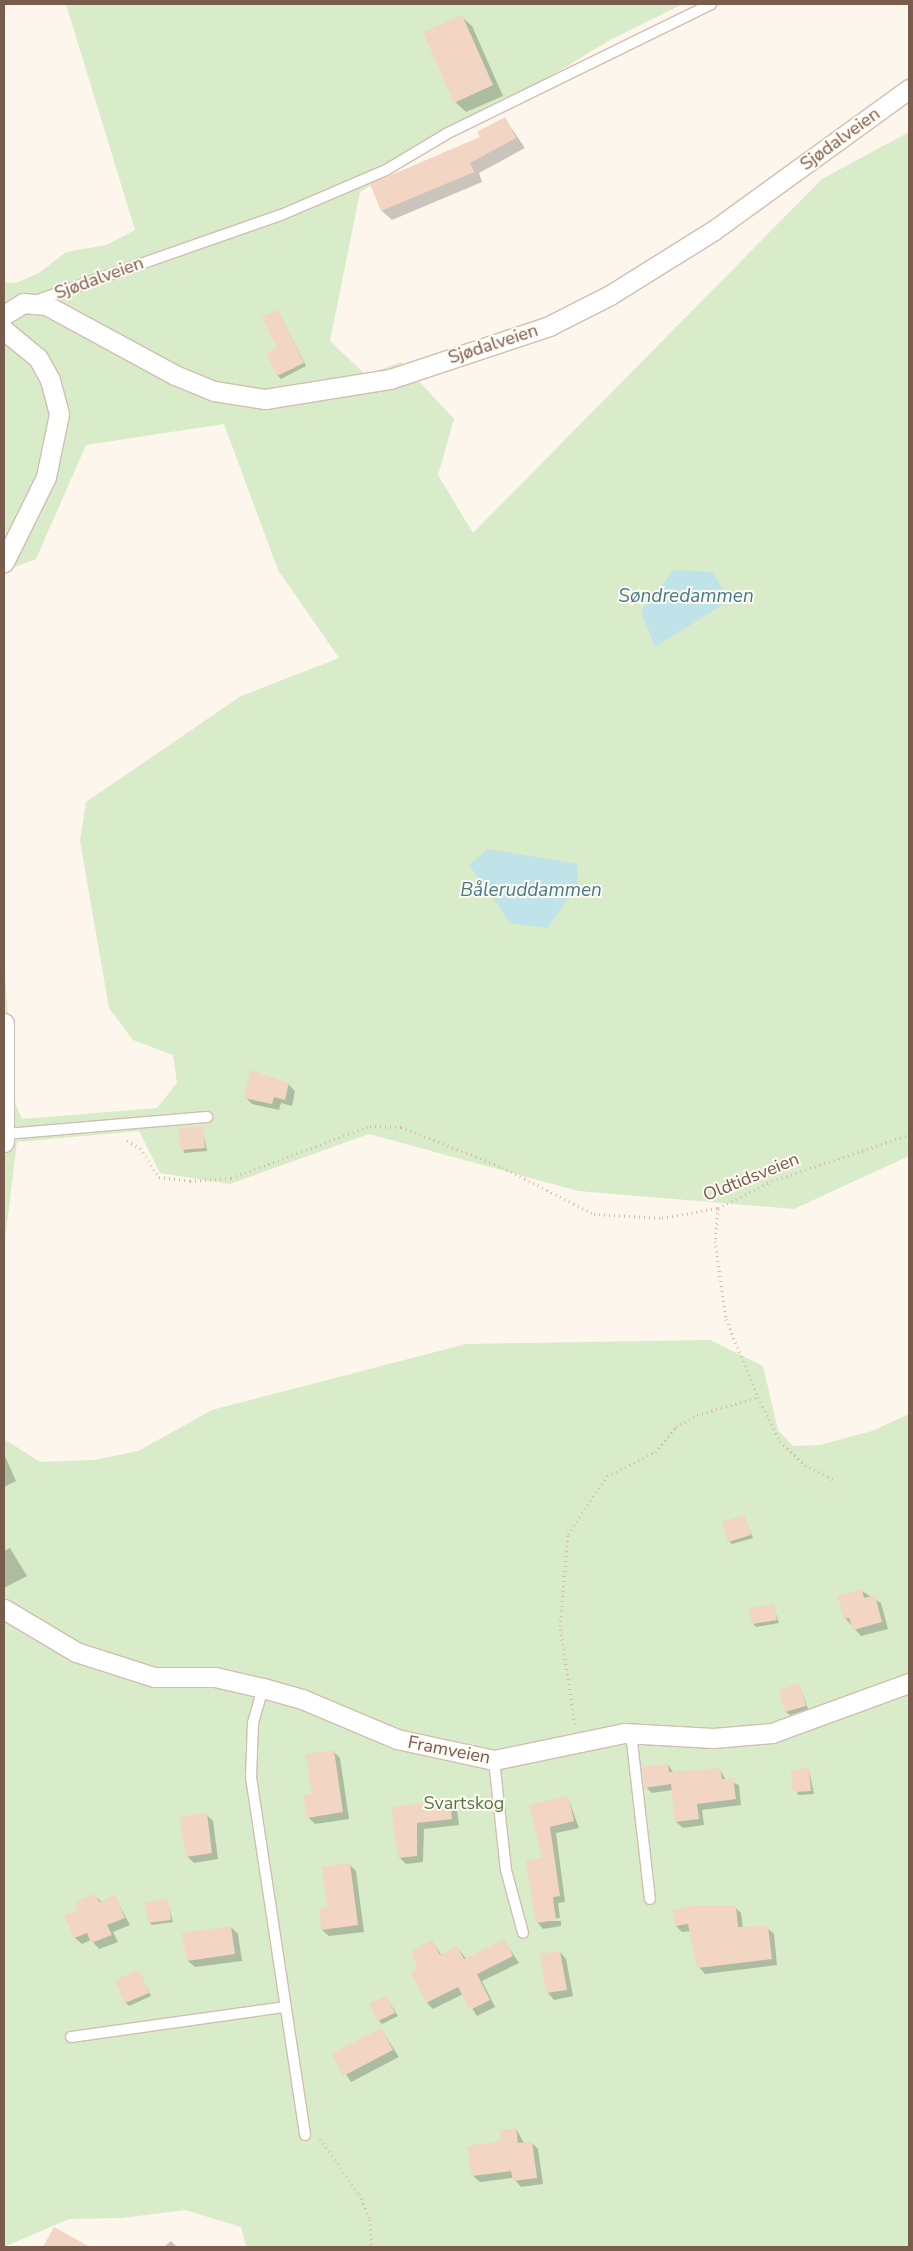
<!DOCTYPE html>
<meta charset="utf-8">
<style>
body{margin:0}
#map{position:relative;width:913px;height:2251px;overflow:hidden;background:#fdf6ec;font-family:"Nunito Sans",sans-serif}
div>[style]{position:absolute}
.green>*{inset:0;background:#d8ecc9}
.water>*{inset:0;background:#bfe3e8}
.shadow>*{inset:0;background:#0003}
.building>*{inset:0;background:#f3d5c3}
.path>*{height:3px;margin-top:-1.5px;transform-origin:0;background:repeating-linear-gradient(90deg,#d9b8a5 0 1px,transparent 0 5px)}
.roads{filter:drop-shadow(1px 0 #d1beb0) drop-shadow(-1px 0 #d1beb0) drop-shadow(0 1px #d1beb0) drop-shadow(0 -1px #d1beb0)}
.service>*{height:10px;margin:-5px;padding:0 5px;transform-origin:5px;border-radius:5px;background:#fff}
.minor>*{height:19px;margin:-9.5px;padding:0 9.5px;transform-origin:9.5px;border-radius:9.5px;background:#fff}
span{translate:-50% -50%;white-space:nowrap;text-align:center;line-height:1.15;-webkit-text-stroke:4px #fffaf3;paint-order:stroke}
.street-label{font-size:18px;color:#7a5c4d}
.park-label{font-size:18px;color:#537a41}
.water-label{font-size:19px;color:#437c86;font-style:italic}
.frame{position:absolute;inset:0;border:5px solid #7a5c4d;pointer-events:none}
</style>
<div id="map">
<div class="green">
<i style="clip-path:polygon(66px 4px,683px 4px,610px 40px,360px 192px,330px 341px,366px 375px,401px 362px,454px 419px,438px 475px,473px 533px,822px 179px,909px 132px,909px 1156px,794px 1209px,578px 1191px,369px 1134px,230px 1184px,160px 1173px,139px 1131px,17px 1142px,4px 1249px,4px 955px,13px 1098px,22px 1119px,157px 1108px,177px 1083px,173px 1055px,133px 1040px,109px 1008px,80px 841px,86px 802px,241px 696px,339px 658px,278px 570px,224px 424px,86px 445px,36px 559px,4px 571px,4px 282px,16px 283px,39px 273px,66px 252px,106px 245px,135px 230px)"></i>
<i style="clip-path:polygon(710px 1340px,763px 1366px,778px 1430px,793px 1446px,820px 1445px,872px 1431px,909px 1414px,909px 2247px,246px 2247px,241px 2227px,185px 2210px,122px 2218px,69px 2219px,4px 2247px,4px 1439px,40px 1462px,95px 1460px,138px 1451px,212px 1410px,466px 1344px)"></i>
</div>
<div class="water">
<i style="clip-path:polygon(674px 570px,712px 572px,730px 600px,655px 647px,641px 611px)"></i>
<i style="clip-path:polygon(488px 849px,577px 864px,578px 886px,547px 928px,510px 923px,469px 865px)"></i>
</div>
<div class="shadow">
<i style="clip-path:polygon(461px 16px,472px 26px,503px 96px,466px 112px,455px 102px)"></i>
<i style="clip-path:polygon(505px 119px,525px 148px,479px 173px,482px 182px,392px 220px,382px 211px,372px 185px,482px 137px)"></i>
<i style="clip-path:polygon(278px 311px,306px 366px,281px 379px,278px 376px)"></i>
<i style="clip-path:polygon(251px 1071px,288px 1084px,295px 1091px,292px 1106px,281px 1103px,279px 1110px,252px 1104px,245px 1097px)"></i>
<i style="clip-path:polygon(202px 1127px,207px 1151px,184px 1153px,180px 1129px)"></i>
<i style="clip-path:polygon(4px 1454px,16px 1481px,4px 1487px)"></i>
<i style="clip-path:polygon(744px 1517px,753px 1538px,732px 1544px,729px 1541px)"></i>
<i style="clip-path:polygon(10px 1548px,27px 1576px,4px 1588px,4px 1551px)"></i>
<i style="clip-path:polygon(862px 1591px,881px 1603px,888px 1629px,861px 1636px,845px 1618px)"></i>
<i style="clip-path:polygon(773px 1605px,779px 1623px,756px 1627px,753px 1624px)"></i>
<i style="clip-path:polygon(799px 1685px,808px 1709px,790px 1715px,786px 1712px)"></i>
<i style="clip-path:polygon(333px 1751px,340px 1758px,349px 1819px,315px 1824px,308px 1817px,313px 1795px)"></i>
<i style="clip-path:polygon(668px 1765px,674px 1773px,720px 1770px,726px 1780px,739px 1785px,741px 1805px,702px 1810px,704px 1825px,683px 1828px,676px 1822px,673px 1790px,652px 1793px,646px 1787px)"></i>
<i style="clip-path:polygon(809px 1770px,814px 1794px,798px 1795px,792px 1771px)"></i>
<i style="clip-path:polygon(568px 1798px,579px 1828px,556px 1833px,565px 1902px,558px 1903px,560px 1918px,540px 1921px,561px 1921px,561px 1926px,543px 1929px,537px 1922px,543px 1859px,531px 1806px)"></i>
<i style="clip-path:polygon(450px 1803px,457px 1809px,459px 1825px,424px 1829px,423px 1862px,406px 1864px,399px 1857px,392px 1808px)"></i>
<i style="clip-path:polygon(206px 1814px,213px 1821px,218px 1859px,194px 1863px,187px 1856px)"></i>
<i style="clip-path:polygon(349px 1864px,356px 1871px,364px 1932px,329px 1936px,322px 1930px)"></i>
<i style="clip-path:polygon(95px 1896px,102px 1902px,115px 1897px,130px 1925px,113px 1932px,118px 1942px,99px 1949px,91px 1940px,82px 1944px,75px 1938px,80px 1910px)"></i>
<i style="clip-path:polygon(167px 1901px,173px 1922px,152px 1925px,149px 1922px)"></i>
<i style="clip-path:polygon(735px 1907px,741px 1913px,743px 1928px,767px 1928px,774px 1934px,777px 1965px,705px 1974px,699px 1967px,691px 1931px,682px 1932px,676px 1926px)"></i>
<i style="clip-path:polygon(231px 1927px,238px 1934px,242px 1961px,195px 1967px,188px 1961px)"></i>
<i style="clip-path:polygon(504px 1940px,519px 1963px,482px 1981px,495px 2007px,477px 2016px,463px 1994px,433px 2009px,427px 2003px,413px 1973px,420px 1970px,432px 1941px,442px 1956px,457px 1947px,466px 1959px)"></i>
<i style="clip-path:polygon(560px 1952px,566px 1959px,573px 1996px,554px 2000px,548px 1993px)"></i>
<i style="clip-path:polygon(139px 1972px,151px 1996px,129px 2006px,126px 2003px)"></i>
<i style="clip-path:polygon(386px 1997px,398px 2016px,382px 2024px,379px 2021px)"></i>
<i style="clip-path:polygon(381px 2029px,399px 2057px,351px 2082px,333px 2054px)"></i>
<i style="clip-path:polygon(516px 2129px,524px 2143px,531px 2142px,538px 2149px,543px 2184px,521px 2187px,513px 2178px,480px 2182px,473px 2176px)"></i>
<i style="clip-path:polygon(171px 2241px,177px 2247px,164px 2247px)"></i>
</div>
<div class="building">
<i style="clip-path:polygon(462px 15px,493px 85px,454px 103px,423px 32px)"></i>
<i style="clip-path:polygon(505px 117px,516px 138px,470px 163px,474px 172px,381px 211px,370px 184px,480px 137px,477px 132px)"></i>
<i style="clip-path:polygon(278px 310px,304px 363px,277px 376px,266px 353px,277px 348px,262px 317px)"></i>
<i style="clip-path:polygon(250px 1070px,289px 1083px,285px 1100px,274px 1097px,272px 1104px,244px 1098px)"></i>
<i style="clip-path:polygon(203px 1126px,205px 1148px,180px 1150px,179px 1128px)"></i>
<i style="clip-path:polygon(745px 1515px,751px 1535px,728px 1542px,722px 1522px)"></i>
<i style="clip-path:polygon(862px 1589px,864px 1598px,875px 1595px,882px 1622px,853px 1630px,849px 1618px,844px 1619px,837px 1596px)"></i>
<i style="clip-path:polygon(774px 1604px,777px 1620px,752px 1624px,749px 1608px)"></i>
<i style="clip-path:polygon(799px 1683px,806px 1706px,785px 1712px,779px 1690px)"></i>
<i style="clip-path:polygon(334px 1750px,343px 1812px,307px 1818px,303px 1795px,312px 1794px,306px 1754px)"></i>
<i style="clip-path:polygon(668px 1764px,669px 1772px,720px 1768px,722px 1779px,733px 1778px,736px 1799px,697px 1804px,699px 1819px,675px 1822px,671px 1784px,644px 1788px,644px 1782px,642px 1767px)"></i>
<i style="clip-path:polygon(809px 1768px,811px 1791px,793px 1792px,791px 1770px)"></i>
<i style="clip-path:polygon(568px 1796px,574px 1821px,550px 1827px,560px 1896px,553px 1897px,556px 1920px,536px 1923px,526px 1860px,542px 1858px,529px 1805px)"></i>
<i style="clip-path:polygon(450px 1801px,452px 1819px,417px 1823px,417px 1856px,398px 1858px,391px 1807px)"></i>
<i style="clip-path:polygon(207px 1813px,212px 1853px,186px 1857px,180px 1817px)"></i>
<i style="clip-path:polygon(350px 1863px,358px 1925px,321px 1930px,319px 1908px,327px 1906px,322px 1867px)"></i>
<i style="clip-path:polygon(95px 1894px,99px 1902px,115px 1895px,125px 1918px,107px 1925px,112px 1935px,91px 1943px,87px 1933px,74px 1938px,64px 1915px,78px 1910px,75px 1902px)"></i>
<i style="clip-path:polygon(168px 1899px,171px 1920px,148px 1923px,145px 1902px)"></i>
<i style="clip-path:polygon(692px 1906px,736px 1906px,738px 1927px,768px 1926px,772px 1959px,697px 1968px,688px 1924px,675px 1926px,672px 1910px)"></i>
<i style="clip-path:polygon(231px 1926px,235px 1954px,187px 1961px,182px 1933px)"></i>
<i style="clip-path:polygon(505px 1939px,513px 1956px,477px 1974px,490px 2000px,470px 2010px,458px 1987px,426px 2003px,411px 1972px,418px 1969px,411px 1951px,432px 1940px,440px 1955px,457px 1946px,464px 1959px)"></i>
<i style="clip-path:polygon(560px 1951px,567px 1990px,546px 1993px,540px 1954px)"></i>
<i style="clip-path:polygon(139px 1970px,149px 1993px,125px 2003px,115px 1980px)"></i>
<i style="clip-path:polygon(386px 1995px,395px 2013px,378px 2021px,369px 2004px)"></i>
<i style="clip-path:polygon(381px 2028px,393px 2050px,343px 2076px,332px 2054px)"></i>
<i style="clip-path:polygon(516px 2128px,518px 2143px,532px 2141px,537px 2178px,513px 2181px,511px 2171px,472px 2176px,467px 2146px,501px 2141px,500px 2130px)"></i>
<i style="clip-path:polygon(54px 2227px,90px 2247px,43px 2247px)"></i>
</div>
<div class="path">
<i style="left:127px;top:1140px;width:15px;rotate:32deg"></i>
<i style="left:140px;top:1148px;width:35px;rotate:57deg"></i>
<i style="left:159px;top:1177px;width:31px;rotate:7deg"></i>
<i style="left:190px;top:1181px;width:41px;rotate:-4.2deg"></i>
<i style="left:231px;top:1178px;width:148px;rotate:-20.5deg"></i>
<i style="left:370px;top:1126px;width:31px;rotate:2deg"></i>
<i style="left:401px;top:1127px;width:109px;rotate:21.6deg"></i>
<i style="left:502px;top:1167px;width:103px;rotate:27.1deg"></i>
<i style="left:594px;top:1214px;width:68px;rotate:3.4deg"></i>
<i style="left:662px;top:1218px;width:57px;rotate:-10.1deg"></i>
<i style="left:718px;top:1208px;width:60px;rotate:-26.6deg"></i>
<i style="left:772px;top:1181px;width:145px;rotate:-18.6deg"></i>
<i style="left:718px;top:1208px;width:33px;rotate:95deg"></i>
<i style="left:715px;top:1241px;width:79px;rotate:82deg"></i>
<i style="left:726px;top:1319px;width:84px;rotate:67.7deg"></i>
<i style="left:758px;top:1397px;width:49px;rotate:63.4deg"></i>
<i style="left:780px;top:1441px;width:35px;rotate:44deg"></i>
<i style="left:805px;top:1465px;width:31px;rotate:27deg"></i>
<i style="left:575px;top:1724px;width:99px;rotate:-98.7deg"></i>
<i style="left:560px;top:1626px;width:92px;rotate:-85deg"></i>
<i style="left:568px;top:1534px;width:70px;rotate:-56.1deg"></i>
<i style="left:607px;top:1476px;width:54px;rotate:-26.6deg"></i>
<i style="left:655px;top:1452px;width:33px;rotate:-50deg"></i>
<i style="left:676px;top:1427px;width:24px;rotate:-30deg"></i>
<i style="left:697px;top:1415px;width:64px;rotate:-16.4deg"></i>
<i style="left:320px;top:2139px;width:67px;rotate:54.7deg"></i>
<i style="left:359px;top:2194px;width:27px;rotate:66deg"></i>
<i style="left:370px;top:2219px;width:28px;rotate:88deg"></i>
</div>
<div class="roads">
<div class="service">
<i style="left:35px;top:301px;width:261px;rotate:-19.3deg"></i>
<i style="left:281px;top:215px;width:114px;rotate:-23.2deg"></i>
<i style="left:386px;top:170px;width:72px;rotate:-30.8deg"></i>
<i style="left:448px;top:133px;width:293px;rotate:-26.1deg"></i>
<i style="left:5px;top:1134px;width:203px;rotate:-4.8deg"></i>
<i style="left:263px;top:1688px;width:36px;rotate:106deg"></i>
<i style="left:253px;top:1723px;width:54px;rotate:92.1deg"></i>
<i style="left:251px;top:1777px;width:362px;rotate:81.4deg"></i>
<i style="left:631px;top:1733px;width:167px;rotate:83.5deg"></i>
<i style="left:494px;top:1760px;width:111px;rotate:83.8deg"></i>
<i style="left:506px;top:1870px;width:65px;rotate:74.9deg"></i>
<i style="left:71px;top:2037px;width:215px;rotate:-8deg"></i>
</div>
<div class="minor">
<i style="left:4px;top:315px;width:22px;rotate:-32deg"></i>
<i style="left:23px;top:303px;width:23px;rotate:5deg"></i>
<i style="left:46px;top:305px;width:147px;rotate:28.5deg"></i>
<i style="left:175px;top:375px;width:42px;rotate:22.3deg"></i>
<i style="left:214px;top:391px;width:52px;rotate:8.9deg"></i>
<i style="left:265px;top:399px;width:127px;rotate:-9.1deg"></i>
<i style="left:390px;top:379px;width:168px;rotate:-18.4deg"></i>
<i style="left:549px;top:326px;width:68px;rotate:-26.9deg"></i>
<i style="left:610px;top:295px;width:123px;rotate:-32deg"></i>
<i style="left:714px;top:230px;width:241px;rotate:-35.9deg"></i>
<i style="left:4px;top:330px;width:44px;rotate:39.5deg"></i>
<i style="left:38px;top:358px;width:25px;rotate:61deg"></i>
<i style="left:50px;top:380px;width:35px;rotate:75deg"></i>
<i style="left:59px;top:414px;width:64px;rotate:101.7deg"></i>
<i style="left:46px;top:477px;width:95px;rotate:116.3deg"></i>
<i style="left:4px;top:1023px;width:119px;rotate:90deg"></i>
<i style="left:4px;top:1609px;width:84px;rotate:30.8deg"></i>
<i style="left:76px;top:1652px;width:82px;rotate:17.8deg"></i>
<i style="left:154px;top:1677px;width:61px"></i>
<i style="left:215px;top:1677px;width:49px;rotate:12.9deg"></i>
<i style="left:263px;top:1688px;width:41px;rotate:15.8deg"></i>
<i style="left:302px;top:1699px;width:103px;rotate:22.8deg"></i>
<i style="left:397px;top:1739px;width:99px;rotate:12.2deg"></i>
<i style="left:494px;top:1760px;width:133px;rotate:-11.7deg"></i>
<i style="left:624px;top:1733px;width:89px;rotate:3.2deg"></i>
<i style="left:713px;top:1738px;width:59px;rotate:-4.8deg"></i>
<i style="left:772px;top:1733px;width:146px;rotate:-20.1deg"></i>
</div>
</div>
<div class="street-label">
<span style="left:840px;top:139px;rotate:-36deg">Sjødalveien</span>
<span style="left:99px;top:278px;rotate:-20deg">Sjødalveien</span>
<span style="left:493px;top:344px;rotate:-18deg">Sjødalveien</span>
<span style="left:751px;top:1177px;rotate:-22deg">Oldtidsveien</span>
<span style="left:449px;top:1750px;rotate:11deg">Framveien</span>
</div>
<div class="park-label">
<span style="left:464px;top:1803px">Svartskog</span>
</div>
<div class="water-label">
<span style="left:686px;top:597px">Søndredammen</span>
<span style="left:531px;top:891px">Båleruddammen</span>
</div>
<div class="frame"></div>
</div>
